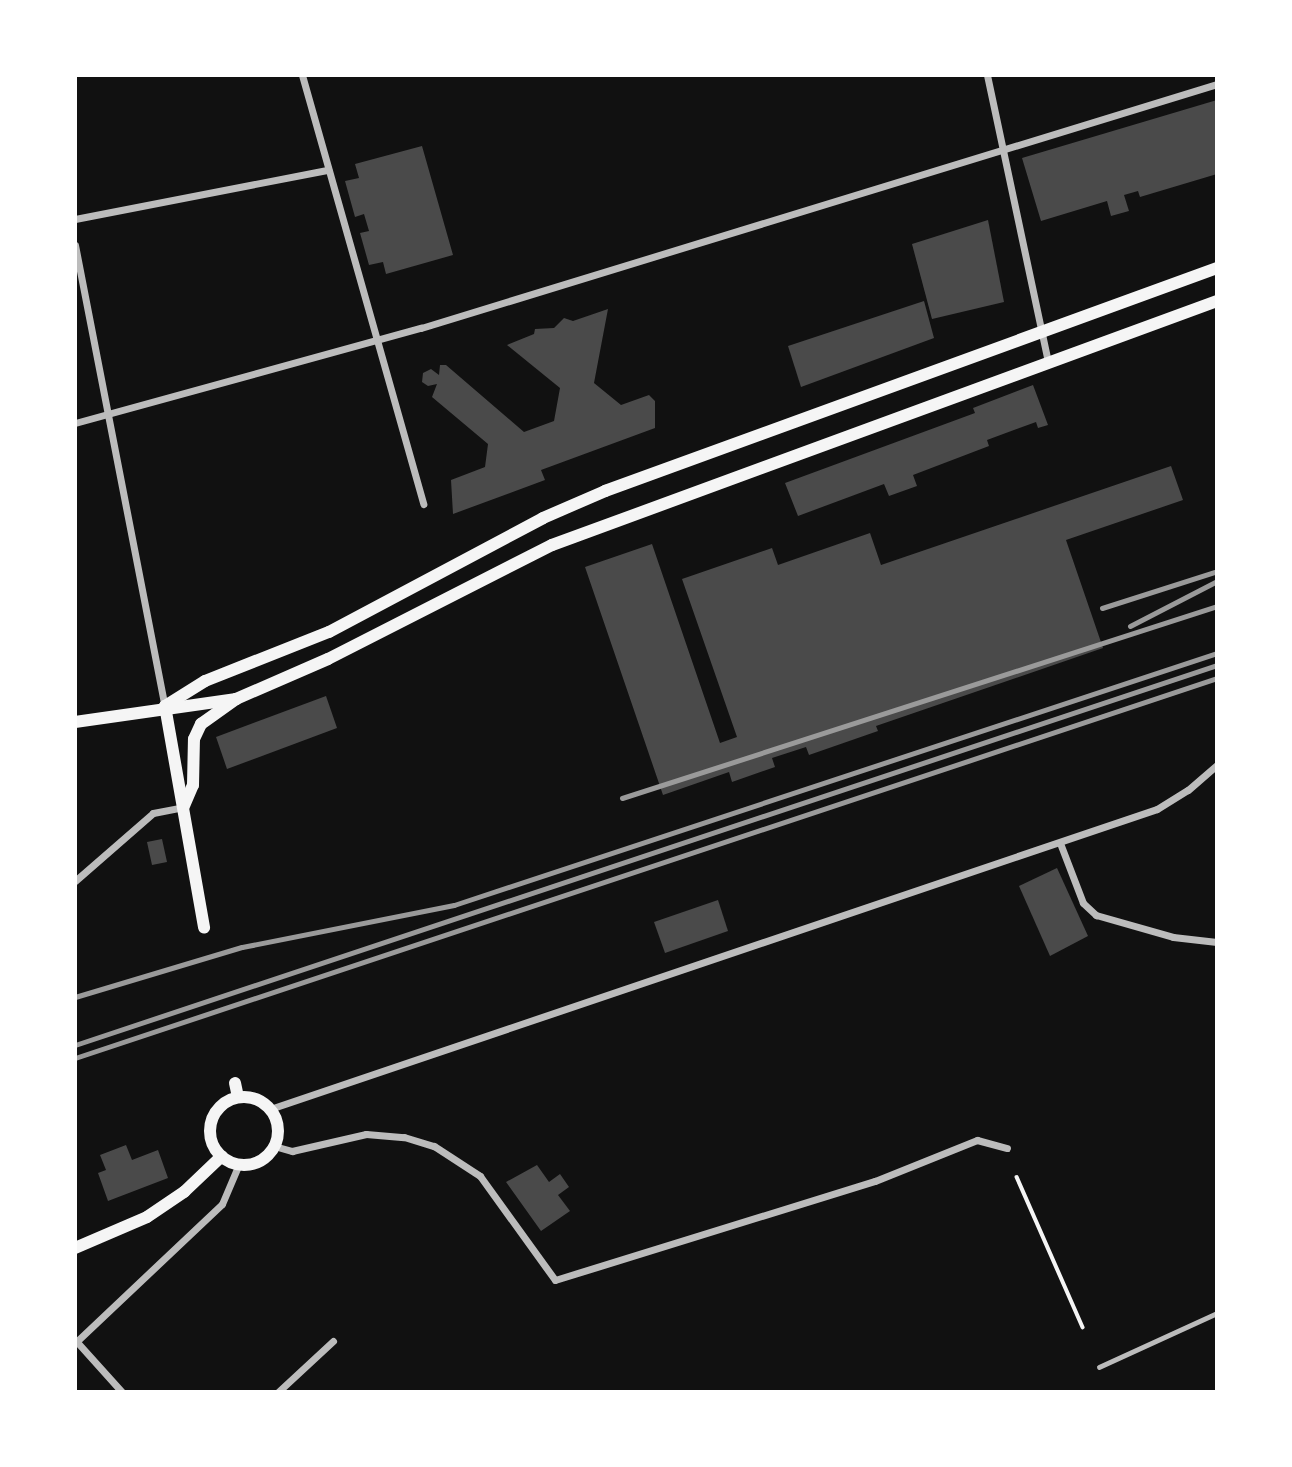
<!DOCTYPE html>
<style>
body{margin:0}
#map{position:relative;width:1292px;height:1467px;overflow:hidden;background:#111;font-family:"PT Sans",sans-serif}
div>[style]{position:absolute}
.building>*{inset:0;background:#4a4a4a}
.path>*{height:3.5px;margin:-1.75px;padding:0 1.75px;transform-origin:1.75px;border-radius:1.75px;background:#f5f5f5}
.service>*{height:4.5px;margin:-2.25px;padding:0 2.25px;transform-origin:2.25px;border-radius:2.25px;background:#bcbcbc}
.minor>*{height:7px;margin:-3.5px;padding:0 3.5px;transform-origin:3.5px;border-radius:3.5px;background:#bcbcbc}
.primary>*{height:12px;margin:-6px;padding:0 6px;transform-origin:6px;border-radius:6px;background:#f5f5f5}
.primary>.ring{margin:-6px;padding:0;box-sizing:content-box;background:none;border:12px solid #f5f5f5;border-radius:50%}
.rail>*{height:5px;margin:-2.5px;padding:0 2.5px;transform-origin:2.5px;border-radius:2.5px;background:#9a9a9a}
span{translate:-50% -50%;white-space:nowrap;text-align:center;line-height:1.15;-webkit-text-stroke:7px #fff;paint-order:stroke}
.frame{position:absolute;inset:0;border:77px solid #fff;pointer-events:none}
</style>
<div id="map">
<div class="building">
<i style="clip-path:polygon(1217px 100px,1217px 174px,1140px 197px,1138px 191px,1124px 195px,1129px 211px,1111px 216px,1107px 201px,1041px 221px,1022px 158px)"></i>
<i style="clip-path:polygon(422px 146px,453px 255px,386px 274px,383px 262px,369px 265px,360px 233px,369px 231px,364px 214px,355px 217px,345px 181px,359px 178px,355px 164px)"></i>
<i style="clip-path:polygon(988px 220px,1004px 302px,932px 319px,912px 244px)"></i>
<i style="clip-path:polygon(924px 301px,934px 338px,801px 387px,788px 346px)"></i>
<i style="clip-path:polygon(608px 309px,594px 383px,621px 405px,649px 395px,655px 401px,655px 428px,541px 470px,545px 480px,453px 514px,451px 480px,485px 467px,488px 444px,432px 397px,437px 384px,428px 386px,422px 382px,423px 373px,431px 369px,439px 375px,440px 365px,446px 365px,524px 432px,554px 421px,560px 388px,507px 345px,534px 334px,535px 329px,554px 328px,564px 318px,573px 321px)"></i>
<i style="clip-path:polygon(1033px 385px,1048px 425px,1038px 428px,1036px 422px,987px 440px,989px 446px,913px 475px,917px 486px,889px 496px,884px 484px,798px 516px,785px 483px,975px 413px,973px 408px)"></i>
<i style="clip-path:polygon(1171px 466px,1183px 500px,1066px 540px,1103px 648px,876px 726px,878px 731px,809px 755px,806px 747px,772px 758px,775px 767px,732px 782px,729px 772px,663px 795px,585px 567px,652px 544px,720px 743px,737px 737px,682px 579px,772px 548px,778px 565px,870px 533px,881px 565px)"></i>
<i style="clip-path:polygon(326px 696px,337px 728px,227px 769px,216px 737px)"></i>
<i style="clip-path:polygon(162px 839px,167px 862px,152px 865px,147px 842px)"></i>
<i style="clip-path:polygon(1057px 868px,1088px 936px,1050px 956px,1019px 886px)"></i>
<i style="clip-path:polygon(718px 900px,728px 931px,665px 953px,654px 922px)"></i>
<i style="clip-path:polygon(126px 1145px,132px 1160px,158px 1150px,168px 1178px,108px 1201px,98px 1173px,106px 1170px,100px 1155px)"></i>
<i style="clip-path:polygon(537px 1165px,549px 1182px,560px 1174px,569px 1187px,558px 1195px,570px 1211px,541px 1231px,506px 1182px)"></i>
</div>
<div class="path">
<i style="left:1017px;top:1177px;width:164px;rotate:66.3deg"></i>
</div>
<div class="service">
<i style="left:1099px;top:1367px;width:130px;rotate:-24.6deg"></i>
</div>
<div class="minor">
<i style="left:302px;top:75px;width:446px;rotate:74.2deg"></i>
<i style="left:987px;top:75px;width:292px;rotate:78deg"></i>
<i style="left:75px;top:219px;width:258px;rotate:-11deg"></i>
<i style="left:75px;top:245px;width:470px;rotate:79deg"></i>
<i style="left:75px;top:423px;width:359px;rotate:-15.4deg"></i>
<i style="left:421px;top:328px;width:833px;rotate:-17.04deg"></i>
<i style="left:1060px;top:843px;width:64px;rotate:69deg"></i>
<i style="left:1083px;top:903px;width:18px;rotate:43deg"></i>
<i style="left:1096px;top:915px;width:80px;rotate:15.9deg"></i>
<i style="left:1173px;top:937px;width:44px;rotate:6.5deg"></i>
<i style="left:75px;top:881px;width:103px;rotate:-41.1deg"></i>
<i style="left:153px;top:813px;width:31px;rotate:-11deg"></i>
<i style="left:270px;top:1109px;width:936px;rotate:-18.69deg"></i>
<i style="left:1157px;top:809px;width:36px;rotate:-32deg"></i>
<i style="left:1188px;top:790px;width:38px;rotate:-41deg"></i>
<i style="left:274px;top:1146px;width:19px;rotate:16deg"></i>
<i style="left:292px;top:1151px;width:76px;rotate:-12.9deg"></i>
<i style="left:366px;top:1134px;width:38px;rotate:5deg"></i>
<i style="left:404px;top:1137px;width:31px;rotate:17deg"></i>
<i style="left:434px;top:1146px;width:55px;rotate:33.1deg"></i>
<i style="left:480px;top:1176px;width:128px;rotate:54.2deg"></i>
<i style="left:555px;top:1280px;width:335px;rotate:-17.2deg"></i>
<i style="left:875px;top:1181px;width:110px;rotate:-21.9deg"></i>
<i style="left:977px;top:1140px;width:31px;rotate:15deg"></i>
<i style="left:77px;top:1342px;width:67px;rotate:48deg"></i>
<i style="left:75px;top:1343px;width:202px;rotate:-43.4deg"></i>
<i style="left:222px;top:1204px;width:43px;rotate:-67deg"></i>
<i style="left:278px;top:1392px;width:75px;rotate:-42.8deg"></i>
</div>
<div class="primary">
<i style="left:165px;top:706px;width:47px;rotate:-32deg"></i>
<i style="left:205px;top:681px;width:133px;rotate:-21.6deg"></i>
<i style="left:329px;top:632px;width:242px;rotate:-28deg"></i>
<i style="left:543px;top:518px;width:68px;rotate:-23.5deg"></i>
<i style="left:605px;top:491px;width:651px;rotate:-20.02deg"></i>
<i style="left:165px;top:706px;width:225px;rotate:80deg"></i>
<i style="left:75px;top:722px;width:163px;rotate:-8.1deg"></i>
<i style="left:236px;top:699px;width:100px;rotate:-23.5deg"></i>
<i style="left:328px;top:659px;width:251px;rotate:-27deg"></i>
<i style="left:552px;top:545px;width:708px;rotate:-20.15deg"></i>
<i style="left:184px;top:806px;width:23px;rotate:-67deg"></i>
<i style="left:193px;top:785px;width:46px;rotate:-88.8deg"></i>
<i style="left:194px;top:739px;width:17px;rotate:-65deg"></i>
<i style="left:201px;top:724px;width:43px;rotate:-35.5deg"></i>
<i style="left:235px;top:1083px;width:14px;rotate:78deg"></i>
<i class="ring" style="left:210px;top:1097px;width:56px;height:56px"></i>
<i style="left:75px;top:1248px;width:78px;rotate:-23.3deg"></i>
<i style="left:147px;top:1217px;width:45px;rotate:-34deg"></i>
<i style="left:184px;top:1192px;width:52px;rotate:-43.5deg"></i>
</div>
<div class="rail">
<i style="left:1102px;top:608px;width:121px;rotate:-17.8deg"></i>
<i style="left:1130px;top:626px;width:98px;rotate:-27.3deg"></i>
<i style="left:622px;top:798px;width:625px;rotate:-17.88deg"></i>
<i style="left:75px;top:997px;width:174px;rotate:-16.7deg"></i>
<i style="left:242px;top:947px;width:216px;rotate:-11.2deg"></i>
<i style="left:454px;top:905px;width:804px;rotate:-18.28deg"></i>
<i style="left:75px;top:1045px;width:1204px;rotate:-18.4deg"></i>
<i style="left:75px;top:1058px;width:1204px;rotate:-18.4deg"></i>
</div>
<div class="frame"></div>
</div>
